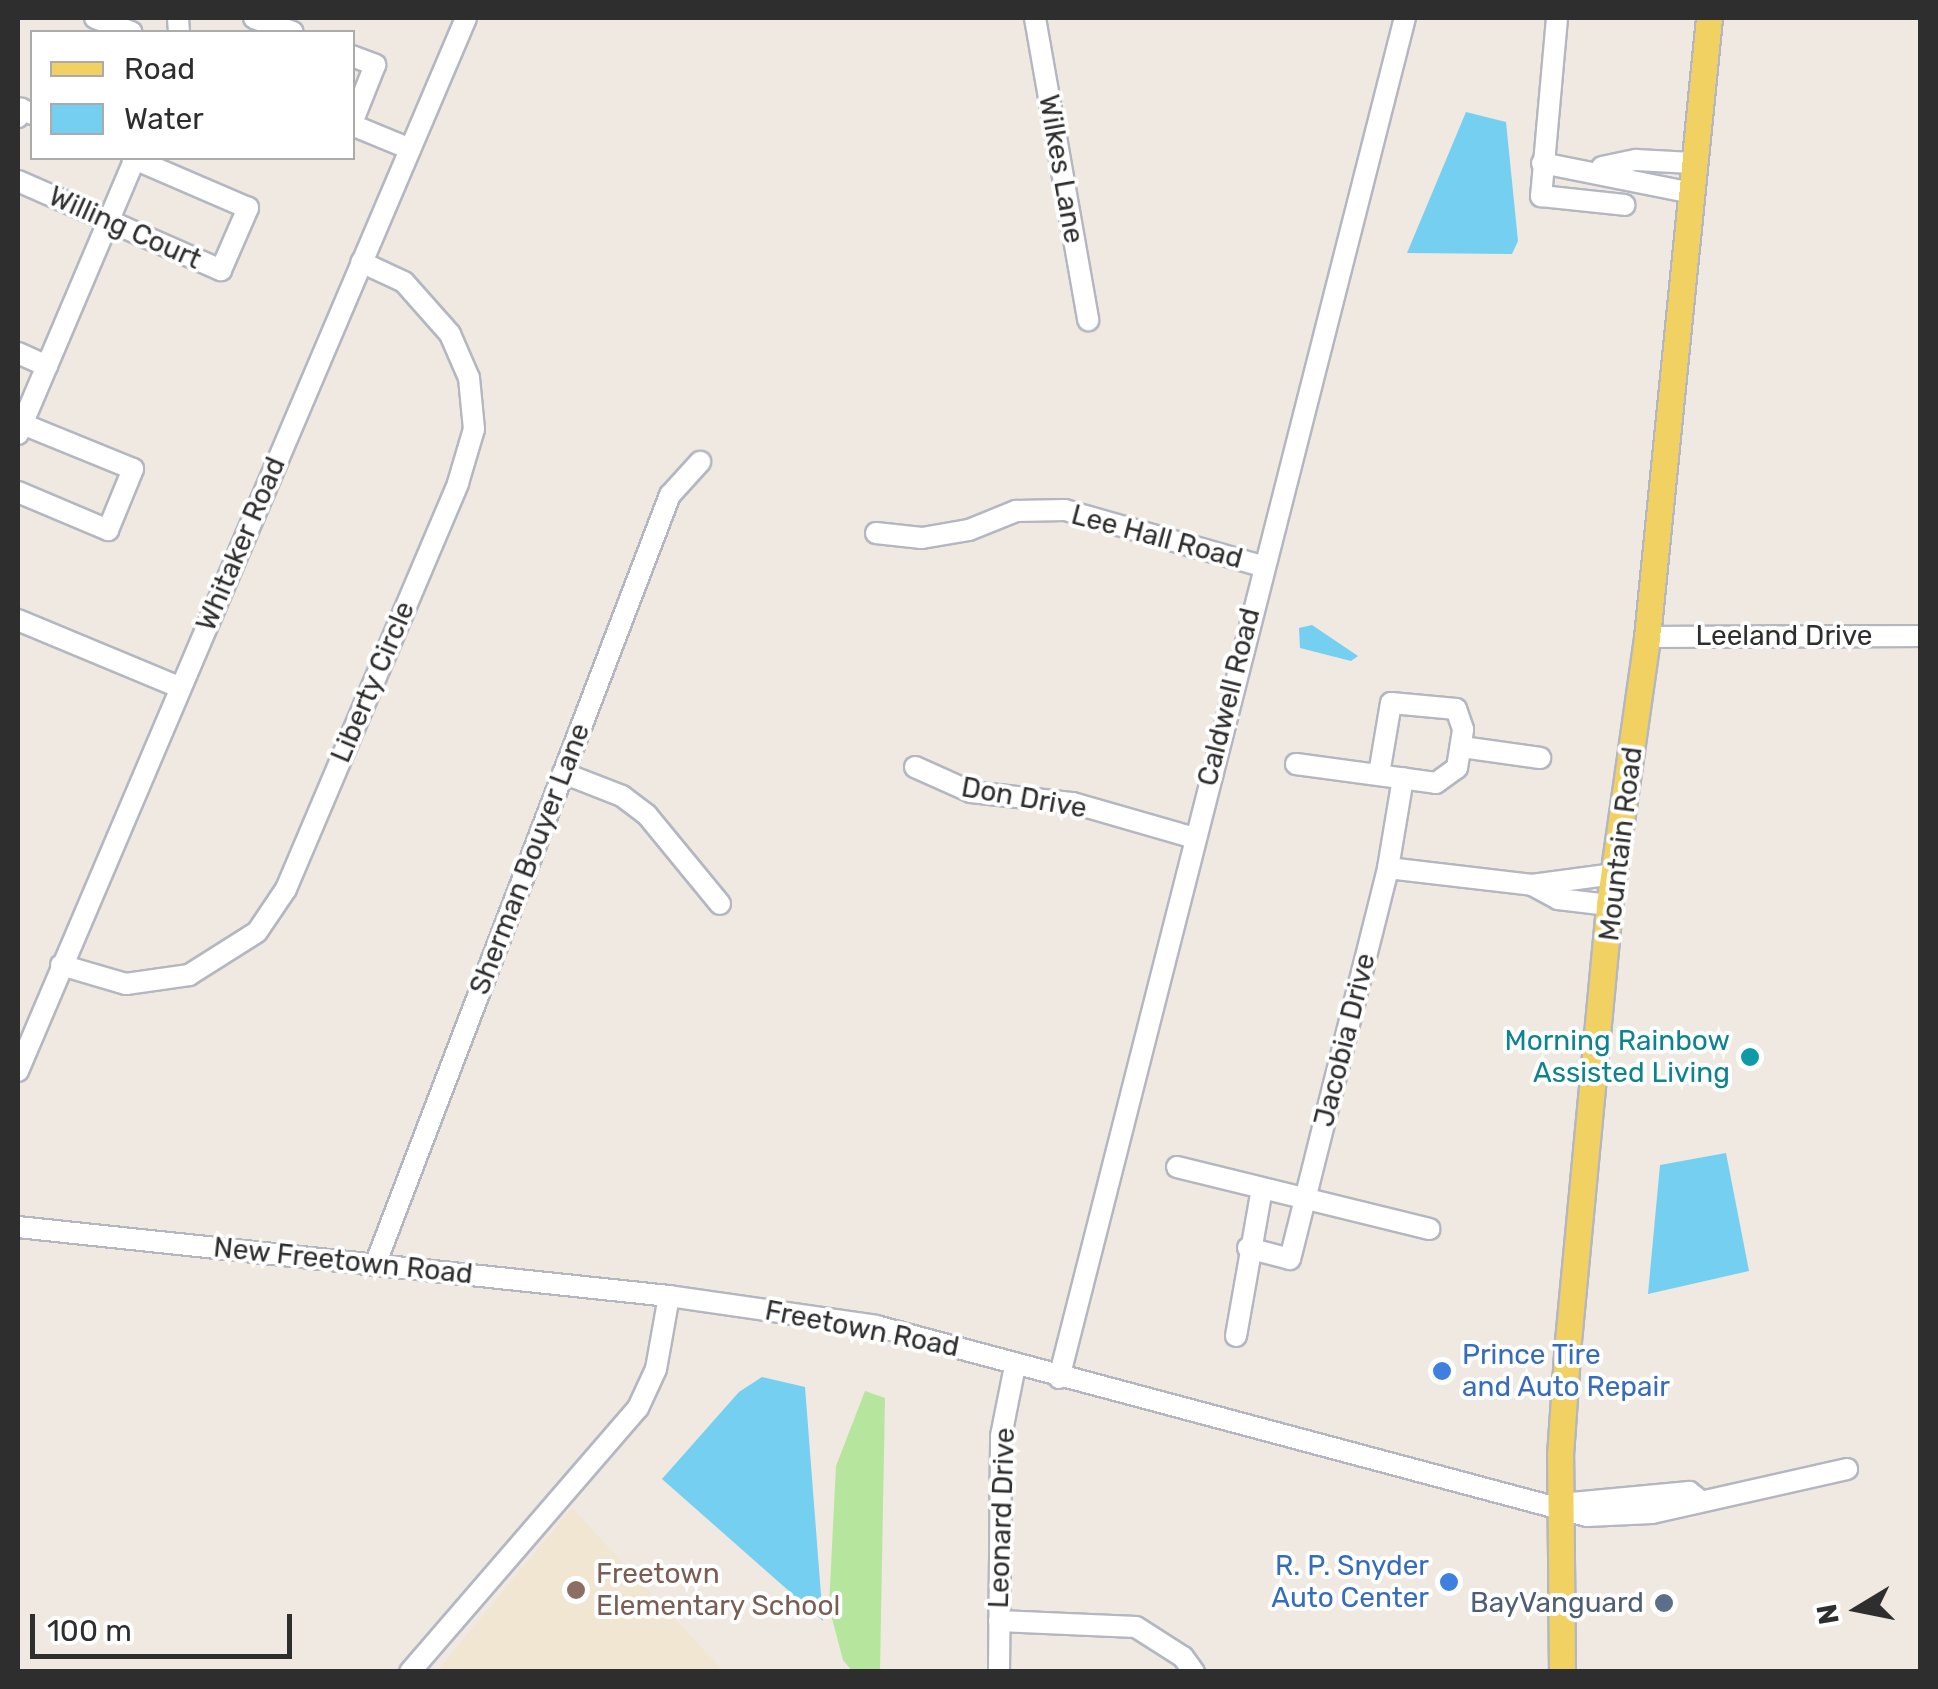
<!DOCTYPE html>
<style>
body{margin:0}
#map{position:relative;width:1938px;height:1689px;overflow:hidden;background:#efe9e1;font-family:Rubik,sans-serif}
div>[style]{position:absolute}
.education>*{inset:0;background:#f0e6d1}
.green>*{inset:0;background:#b6e59e}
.water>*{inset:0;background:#75cff0}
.roads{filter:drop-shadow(2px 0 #b4b7c1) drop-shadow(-2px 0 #b4b7c1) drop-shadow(0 2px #b4b7c1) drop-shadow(0 -2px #b4b7c1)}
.minor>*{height:20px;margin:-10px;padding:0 10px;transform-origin:10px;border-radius:10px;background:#fff}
.major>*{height:25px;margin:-12.5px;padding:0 12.5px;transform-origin:12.5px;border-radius:12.5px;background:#f2d163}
.dots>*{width:28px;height:28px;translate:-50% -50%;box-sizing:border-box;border:5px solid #fff;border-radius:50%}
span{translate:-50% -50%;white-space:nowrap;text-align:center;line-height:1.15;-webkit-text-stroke:8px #fff;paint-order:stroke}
.street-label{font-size:28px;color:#2e2e2e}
.culture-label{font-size:28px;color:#0d838f}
.right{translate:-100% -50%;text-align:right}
.shop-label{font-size:28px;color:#366cbe}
.left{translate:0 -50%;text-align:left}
.education-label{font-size:28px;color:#785e54}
.service-label{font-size:28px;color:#4e5e75}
.frame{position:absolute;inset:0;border:20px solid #2e2e2e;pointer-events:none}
.legend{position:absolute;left:30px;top:30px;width:325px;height:130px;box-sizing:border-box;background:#fff;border:2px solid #ababab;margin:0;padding:12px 18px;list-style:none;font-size:30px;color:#2e2e2e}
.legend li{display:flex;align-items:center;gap:20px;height:50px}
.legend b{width:50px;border:2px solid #ababab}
.north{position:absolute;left:1808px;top:1559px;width:100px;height:100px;-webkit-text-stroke:8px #fff;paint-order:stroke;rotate:260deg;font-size:28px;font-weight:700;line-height:40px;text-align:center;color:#2e2e2e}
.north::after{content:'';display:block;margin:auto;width:35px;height:45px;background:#2e2e2e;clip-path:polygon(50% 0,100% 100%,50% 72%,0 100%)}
.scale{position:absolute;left:30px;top:1614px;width:262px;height:45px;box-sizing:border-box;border:5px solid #2e2e2e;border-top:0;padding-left:12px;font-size:30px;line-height:35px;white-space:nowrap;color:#2e2e2e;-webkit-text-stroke:8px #fff;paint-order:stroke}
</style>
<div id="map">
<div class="education">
<i style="clip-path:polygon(572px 1508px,723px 1671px,437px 1671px)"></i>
</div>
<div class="green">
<i style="clip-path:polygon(865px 1391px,885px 1398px,880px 1671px,852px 1671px,843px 1660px,829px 1607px,836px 1466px)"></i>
</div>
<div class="water">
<i style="clip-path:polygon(1466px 112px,1506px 122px,1518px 241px,1512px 254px,1407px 253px)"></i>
<i style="clip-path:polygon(1312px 625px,1358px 656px,1351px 661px,1300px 648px,1299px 628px)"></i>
<i style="clip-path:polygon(1726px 1153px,1749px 1271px,1648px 1294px,1660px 1165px)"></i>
<i style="clip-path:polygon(762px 1377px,805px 1387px,823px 1621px,662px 1479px,739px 1392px)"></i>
</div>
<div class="roads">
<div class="minor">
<i style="left:95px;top:18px;width:39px;rotate:21deg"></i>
<i style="left:178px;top:18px;width:14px;rotate:86deg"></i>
<i style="left:254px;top:18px;width:41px;rotate:19.7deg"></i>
<i style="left:1035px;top:18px;width:307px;rotate:80deg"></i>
<i style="left:1557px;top:18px;width:179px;rotate:95.1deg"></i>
<i style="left:1541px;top:196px;width:84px;rotate:6.1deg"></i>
<i style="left:352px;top:56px;width:25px;rotate:21deg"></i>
<i style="left:375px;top:65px;width:62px;rotate:111.6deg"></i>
<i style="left:18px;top:117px;width:9px;rotate:-69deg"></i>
<i style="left:21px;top:109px;width:12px;rotate:24deg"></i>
<i style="left:352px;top:125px;width:63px;rotate:22.5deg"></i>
<i style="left:1542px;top:163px;width:148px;rotate:11.3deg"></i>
<i style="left:1602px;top:167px;width:35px;rotate:-12deg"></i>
<i style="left:1636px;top:160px;width:56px;rotate:3.1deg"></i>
<i style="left:18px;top:181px;width:222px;rotate:23.7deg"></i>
<i style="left:221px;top:270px;width:68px;rotate:-66.5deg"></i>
<i style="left:248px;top:208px;width:126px;rotate:-156.7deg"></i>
<i style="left:18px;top:353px;width:32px;rotate:24deg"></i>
<i style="left:18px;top:434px;width:300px;rotate:-67deg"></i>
<i style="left:18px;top:492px;width:98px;rotate:22.9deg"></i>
<i style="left:108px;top:530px;width:66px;rotate:-67.7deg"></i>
<i style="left:133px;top:469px;width:120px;rotate:-157.9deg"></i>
<i style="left:876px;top:533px;width:46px;rotate:6.2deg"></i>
<i style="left:922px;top:538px;width:48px;rotate:-9.7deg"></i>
<i style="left:969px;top:530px;width:51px;rotate:-22deg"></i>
<i style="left:1016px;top:511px;width:49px;rotate:-1.2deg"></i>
<i style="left:1065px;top:510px;width:205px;rotate:15.9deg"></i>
<i style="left:18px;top:620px;width:174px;rotate:22.6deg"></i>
<i style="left:1647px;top:637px;width:273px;rotate:-0.2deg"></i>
<i style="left:1462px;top:747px;width:79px;rotate:8deg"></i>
<i style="left:1296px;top:764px;width:141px;rotate:7.7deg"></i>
<i style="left:1436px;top:783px;width:26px;rotate:-36deg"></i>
<i style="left:1457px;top:768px;width:39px;rotate:-81deg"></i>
<i style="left:1463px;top:729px;width:21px;rotate:-109deg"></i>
<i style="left:1456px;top:709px;width:65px;rotate:-174.7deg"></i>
<i style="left:1391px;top:703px;width:72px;rotate:99.6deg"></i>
<i style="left:915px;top:767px;width:61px;rotate:24.1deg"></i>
<i style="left:971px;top:792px;width:103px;rotate:6.2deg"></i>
<i style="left:1073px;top:803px;width:126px;rotate:16.1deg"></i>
<i style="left:563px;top:773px;width:63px;rotate:21.3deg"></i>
<i style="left:622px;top:796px;width:31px;rotate:37deg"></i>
<i style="left:647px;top:815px;width:115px;rotate:50.6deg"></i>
<i style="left:1388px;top:868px;width:145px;rotate:6.7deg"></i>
<i style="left:1532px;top:885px;width:83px;rotate:-7.6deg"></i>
<i style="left:1532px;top:885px;width:30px;rotate:28deg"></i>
<i style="left:1558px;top:899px;width:51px;rotate:6.7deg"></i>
<i style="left:61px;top:965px;width:68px;rotate:16.3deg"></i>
<i style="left:126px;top:984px;width:64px;rotate:-8.1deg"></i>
<i style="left:189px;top:975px;width:80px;rotate:-32.3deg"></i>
<i style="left:257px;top:932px;width:52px;rotate:-56deg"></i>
<i style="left:286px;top:889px;width:441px;rotate:-67deg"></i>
<i style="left:458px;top:483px;width:56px;rotate:-73.5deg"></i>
<i style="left:474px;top:429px;width:51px;rotate:-95.6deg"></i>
<i style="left:469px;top:378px;width:48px;rotate:-113.4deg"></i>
<i style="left:450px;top:334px;width:69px;rotate:-131.5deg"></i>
<i style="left:404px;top:282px;width:47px;rotate:-155.1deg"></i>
<i style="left:18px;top:1071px;width:1144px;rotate:-66.95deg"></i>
<i style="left:1177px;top:1167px;width:260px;rotate:13.8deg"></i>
<i style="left:18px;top:1227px;width:655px;rotate:6.05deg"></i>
<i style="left:669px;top:1296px;width:209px;rotate:8.2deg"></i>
<i style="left:876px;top:1326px;width:736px;rotate:14.96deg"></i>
<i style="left:1587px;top:1516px;width:65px;rotate:-2.6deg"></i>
<i style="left:1652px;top:1513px;width:200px;rotate:-12.7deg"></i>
<i style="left:1248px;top:1248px;width:43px;rotate:14.7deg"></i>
<i style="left:1290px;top:1259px;width:403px;rotate:-75.9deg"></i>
<i style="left:1388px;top:868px;width:91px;rotate:-80.5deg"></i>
<i style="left:375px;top:1265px;width:825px;rotate:-69.04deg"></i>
<i style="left:670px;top:495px;width:45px;rotate:-47.7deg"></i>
<i style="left:1236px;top:1336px;width:149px;rotate:-80deg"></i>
<i style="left:1059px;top:1378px;width:1403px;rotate:-75.73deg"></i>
<i style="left:1561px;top:1504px;width:129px;rotate:-5.4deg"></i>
<i style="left:1689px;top:1492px;width:10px;rotate:37deg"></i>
<i style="left:999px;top:1621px;width:137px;rotate:2.5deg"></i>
<i style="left:1136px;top:1627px;width:56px;rotate:32.6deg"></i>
<i style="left:1183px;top:1657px;width:19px;rotate:54deg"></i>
<i style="left:410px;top:1672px;width:349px;rotate:-49.2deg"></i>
<i style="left:638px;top:1408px;width:43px;rotate:-65.2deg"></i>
<i style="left:656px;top:1369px;width:74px;rotate:-79.9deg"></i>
<i style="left:999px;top:1672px;width:236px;rotate:-89.5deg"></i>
<i style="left:1001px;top:1436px;width:71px;rotate:-78.7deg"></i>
</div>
<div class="major">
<i style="left:1562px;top:1672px;width:217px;rotate:-90.5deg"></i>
<i style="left:1560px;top:1455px;width:114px;rotate:-86deg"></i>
<i style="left:1568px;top:1341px;width:438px;rotate:-84.6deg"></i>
<i style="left:1609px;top:905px;width:271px;rotate:-81.9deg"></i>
<i style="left:1647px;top:637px;width:622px;rotate:-84.28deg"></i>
</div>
</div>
<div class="dots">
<i style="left:1750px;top:1057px;background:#0f9aa8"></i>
<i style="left:1442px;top:1371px;background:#3f7fe0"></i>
<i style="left:1449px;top:1582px;background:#3f7fe0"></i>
<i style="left:576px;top:1590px;background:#8d6e63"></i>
<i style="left:1664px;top:1603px;background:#5c6f8a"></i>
</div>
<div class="street-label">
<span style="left:1061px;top:169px;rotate:80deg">Wilkes Lane</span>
<span style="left:125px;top:228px;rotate:24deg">Willing Court</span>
<span style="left:1157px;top:537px;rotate:15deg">Lee Hall Road</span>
<span style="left:241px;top:544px;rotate:-67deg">Whitaker Road</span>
<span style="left:1784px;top:636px">Leeland Drive</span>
<span style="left:373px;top:682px;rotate:-67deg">Liberty Circle</span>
<span style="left:1229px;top:697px;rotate:-76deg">Caldwell Road</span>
<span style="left:1024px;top:798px;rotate:10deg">Don Drive</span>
<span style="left:1621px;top:844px;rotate:-83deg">Mountain Road</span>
<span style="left:530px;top:859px;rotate:-69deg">Sherman Bouyer Lane</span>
<span style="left:1345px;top:1040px;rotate:-76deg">Jacobia Drive</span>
<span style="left:343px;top:1261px;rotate:6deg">New Freetown Road</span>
<span style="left:862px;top:1329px;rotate:11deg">Freetown Road</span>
<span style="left:1002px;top:1518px;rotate:-88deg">Leonard Drive</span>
</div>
<div class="culture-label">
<span class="right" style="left:1730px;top:1057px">Morning Rainbow<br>Assisted Living</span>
</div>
<div class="shop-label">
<span class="left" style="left:1462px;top:1371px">Prince Tire<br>and Auto Repair</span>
<span class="right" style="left:1429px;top:1582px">R. P. Snyder<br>Auto Center</span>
</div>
<div class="education-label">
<span class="left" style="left:596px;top:1590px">Freetown<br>Elementary School</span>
</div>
<div class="service-label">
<span class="right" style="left:1644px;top:1603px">BayVanguard</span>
</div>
<div class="frame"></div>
<ul class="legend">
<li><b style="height:12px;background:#f2d163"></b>Road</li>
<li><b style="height:28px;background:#75cff0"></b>Water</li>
</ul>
<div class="north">N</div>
<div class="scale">100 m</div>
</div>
